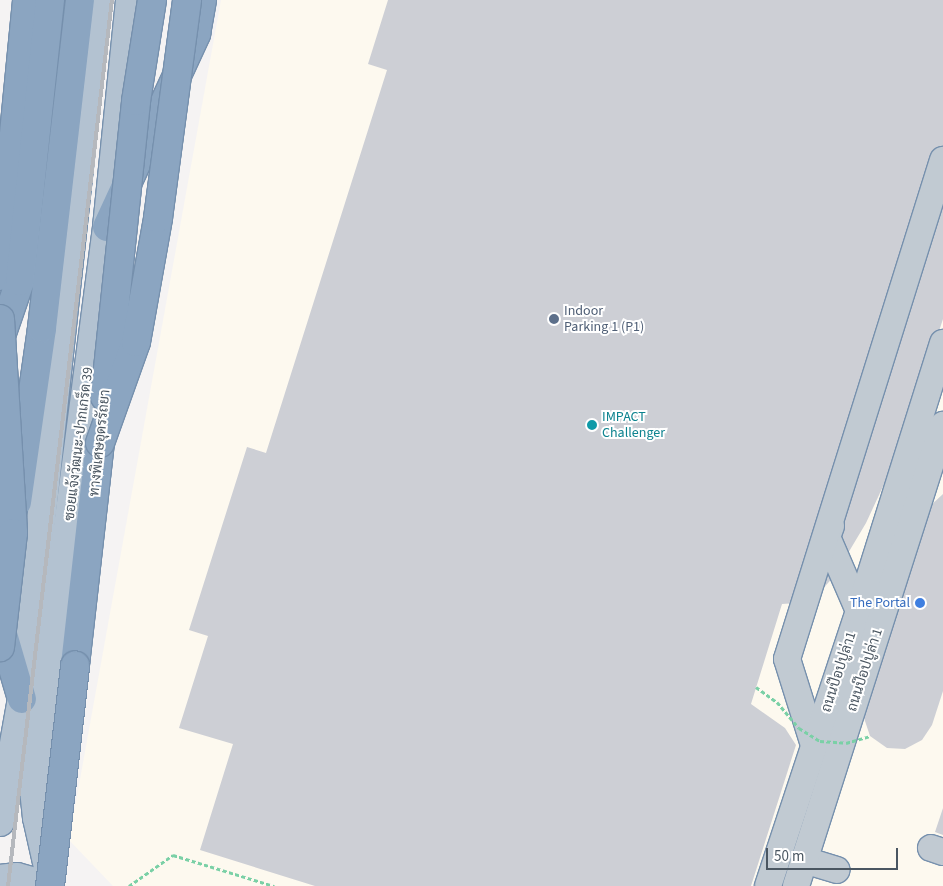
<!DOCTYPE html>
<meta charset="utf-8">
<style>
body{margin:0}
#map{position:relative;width:943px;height:886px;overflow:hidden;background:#f5f3f3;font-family:"Source Sans 3",Sarabun,sans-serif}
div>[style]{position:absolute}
.commercial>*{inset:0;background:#fdf9ef}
.building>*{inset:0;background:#cdcfd5}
.path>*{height:3px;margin-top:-1.5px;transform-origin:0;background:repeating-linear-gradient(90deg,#7ad0a6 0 4px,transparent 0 6.5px)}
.roads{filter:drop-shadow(1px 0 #7690ad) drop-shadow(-1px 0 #7690ad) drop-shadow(0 1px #7690ad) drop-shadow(0 -1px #7690ad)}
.minor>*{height:26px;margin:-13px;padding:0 13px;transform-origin:13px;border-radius:13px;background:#c1cad2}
.major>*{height:28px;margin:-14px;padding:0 14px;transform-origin:14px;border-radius:14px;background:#b3c2d1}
.highway>*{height:28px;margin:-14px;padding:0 14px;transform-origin:14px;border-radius:14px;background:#8ba5c1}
.rail>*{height:4px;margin:-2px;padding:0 2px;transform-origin:2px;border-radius:2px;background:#b5b8bd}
.path-bridge>*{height:3px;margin-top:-1.5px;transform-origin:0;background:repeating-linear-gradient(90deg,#7ad0a6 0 4px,transparent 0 6.5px)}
.bridges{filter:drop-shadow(1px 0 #7690ad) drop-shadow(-1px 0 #7690ad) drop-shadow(0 1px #7690ad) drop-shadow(0 -1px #7690ad)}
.highway-bridge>*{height:28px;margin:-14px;padding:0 14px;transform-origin:14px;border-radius:14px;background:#8ba5c1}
.dots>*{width:14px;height:14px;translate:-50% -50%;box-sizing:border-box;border:2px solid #fff;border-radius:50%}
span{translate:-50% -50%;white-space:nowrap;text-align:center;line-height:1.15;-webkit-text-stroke:4px #fff;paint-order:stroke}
.service-label{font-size:14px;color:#4e5e75}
.left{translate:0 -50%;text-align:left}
.culture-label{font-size:14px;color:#0d838f}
.street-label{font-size:14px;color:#4a5661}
.shop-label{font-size:14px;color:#366cbe}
.right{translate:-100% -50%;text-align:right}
.scale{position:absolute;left:766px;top:848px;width:132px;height:22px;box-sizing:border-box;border:2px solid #4a5661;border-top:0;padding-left:6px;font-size:15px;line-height:18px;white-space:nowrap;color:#4a5661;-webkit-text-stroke:4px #fff;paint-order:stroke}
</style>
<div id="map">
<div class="commercial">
<i style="clip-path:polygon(221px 0,943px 0,943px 886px,113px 886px,69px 840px)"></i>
</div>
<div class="building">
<i style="clip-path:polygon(388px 0,943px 0,943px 319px,899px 452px,866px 523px,835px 575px,821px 591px,797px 603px,782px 604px,751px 704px,785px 728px,796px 745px,751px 886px,315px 886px,200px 850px,233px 744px,179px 728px,208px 636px,189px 630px,247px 447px,266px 453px,387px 70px,368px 64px)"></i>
<i style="clip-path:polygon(943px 494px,943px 691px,932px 725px,922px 740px,905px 749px,887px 748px,870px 736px,862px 712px,929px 507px)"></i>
<i style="clip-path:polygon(943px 808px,943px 835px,935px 832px)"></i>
</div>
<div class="path">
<i style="left:129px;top:886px;width:54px;rotate:-35.2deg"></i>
<i style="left:173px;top:855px;width:106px;rotate:17.1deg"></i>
</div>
<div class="roads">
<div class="minor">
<i style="left:831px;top:526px;width:12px;rotate:110deg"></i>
<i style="left:827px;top:537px;width:81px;rotate:66.6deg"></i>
<i style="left:814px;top:745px;width:90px;rotate:-107.4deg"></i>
<i style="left:787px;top:659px;width:523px;rotate:-72.64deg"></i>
<i style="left:931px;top:848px;width:13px;rotate:18deg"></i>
<i style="left:804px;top:860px;width:34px;rotate:17deg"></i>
<i style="left:768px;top:886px;width:290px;rotate:-71.7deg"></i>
<i style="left:859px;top:611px;width:281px;rotate:-72.6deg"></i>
<i style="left:796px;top:886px;width:484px;rotate:-72.3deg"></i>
</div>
<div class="major">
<i style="left:0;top:822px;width:125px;rotate:-79.9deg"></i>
<i style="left:22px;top:699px;width:703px;rotate:-83.88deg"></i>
<i style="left:50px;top:876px;width:59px;rotate:-102.6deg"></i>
<i style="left:37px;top:818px;width:31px;rotate:-96deg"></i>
<i style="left:34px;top:787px;width:565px;rotate:-82.57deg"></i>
<i style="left:107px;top:227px;width:228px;rotate:-84.2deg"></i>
<i style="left:0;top:879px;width:17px;rotate:-7deg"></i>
<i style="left:17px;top:877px;width:32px;rotate:16deg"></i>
</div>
<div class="highway">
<i style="left:107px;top:227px;width:213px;rotate:-65.2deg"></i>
<i style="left:196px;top:34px;width:35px;rotate:-80deg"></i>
<i style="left:0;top:276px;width:277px;rotate:-84.4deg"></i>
<i style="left:0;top:339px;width:61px;rotate:-71deg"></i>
<i style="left:20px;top:281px;width:283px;rotate:-83.9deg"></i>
<i style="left:17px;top:502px;width:176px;rotate:-81.8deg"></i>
<i style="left:42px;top:328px;width:330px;rotate:-83.4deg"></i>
<i style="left:0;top:624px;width:78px;rotate:73.7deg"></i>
<i style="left:75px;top:665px;width:223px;rotate:-83.6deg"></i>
</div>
</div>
<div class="rail">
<i style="left:8px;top:886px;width:892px;rotate:-83.31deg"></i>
</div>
<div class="path-bridge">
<i style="left:756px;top:687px;width:26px;rotate:36deg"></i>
<i style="left:777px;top:702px;width:34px;rotate:50deg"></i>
<i style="left:799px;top:728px;width:25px;rotate:32deg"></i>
<i style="left:820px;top:741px;width:26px;rotate:4deg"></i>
<i style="left:846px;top:743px;width:25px;rotate:-16deg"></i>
</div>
<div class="bridges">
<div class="highway-bridge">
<i style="left:0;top:319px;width:214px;rotate:86.5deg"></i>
<i style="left:13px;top:533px;width:115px;rotate:96.5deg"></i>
<i style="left:105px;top:397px;width:298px;rotate:-84deg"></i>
<i style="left:136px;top:101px;width:102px;rotate:-81deg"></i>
<i style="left:100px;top:443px;width:107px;rotate:-70.4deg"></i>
<i style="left:136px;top:342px;width:126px;rotate:-79.9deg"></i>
<i style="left:158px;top:218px;width:220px;rotate:-82.4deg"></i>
<i style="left:50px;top:886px;width:222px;rotate:-83.5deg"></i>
</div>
</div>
<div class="dots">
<i style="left:554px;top:319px;background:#5c6f8a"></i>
<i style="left:592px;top:425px;background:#0f9aa8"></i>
<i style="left:920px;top:603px;background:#3f7fe0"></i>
</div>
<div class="service-label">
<span class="left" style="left:564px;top:319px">Indoor<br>Parking 1 (P1)</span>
</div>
<div class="culture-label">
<span class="left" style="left:602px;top:425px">IMPACT<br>Challenger</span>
</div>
<div class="street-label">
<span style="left:100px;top:443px;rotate:-84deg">ทางพิเศษอุดรรัถยา</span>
<span style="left:79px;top:444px;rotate:-83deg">ซอยแจ้งวัฒนะ-ปากเกร็ด 39</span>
<span style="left:865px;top:670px;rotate:-72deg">ถนนป๊อปปูล่า 1</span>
<span style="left:839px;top:672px;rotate:-72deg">ถนนป๊อปปูล่า1</span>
</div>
<div class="shop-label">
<span class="right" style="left:910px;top:603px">The Portal</span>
</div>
<div class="scale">50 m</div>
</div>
